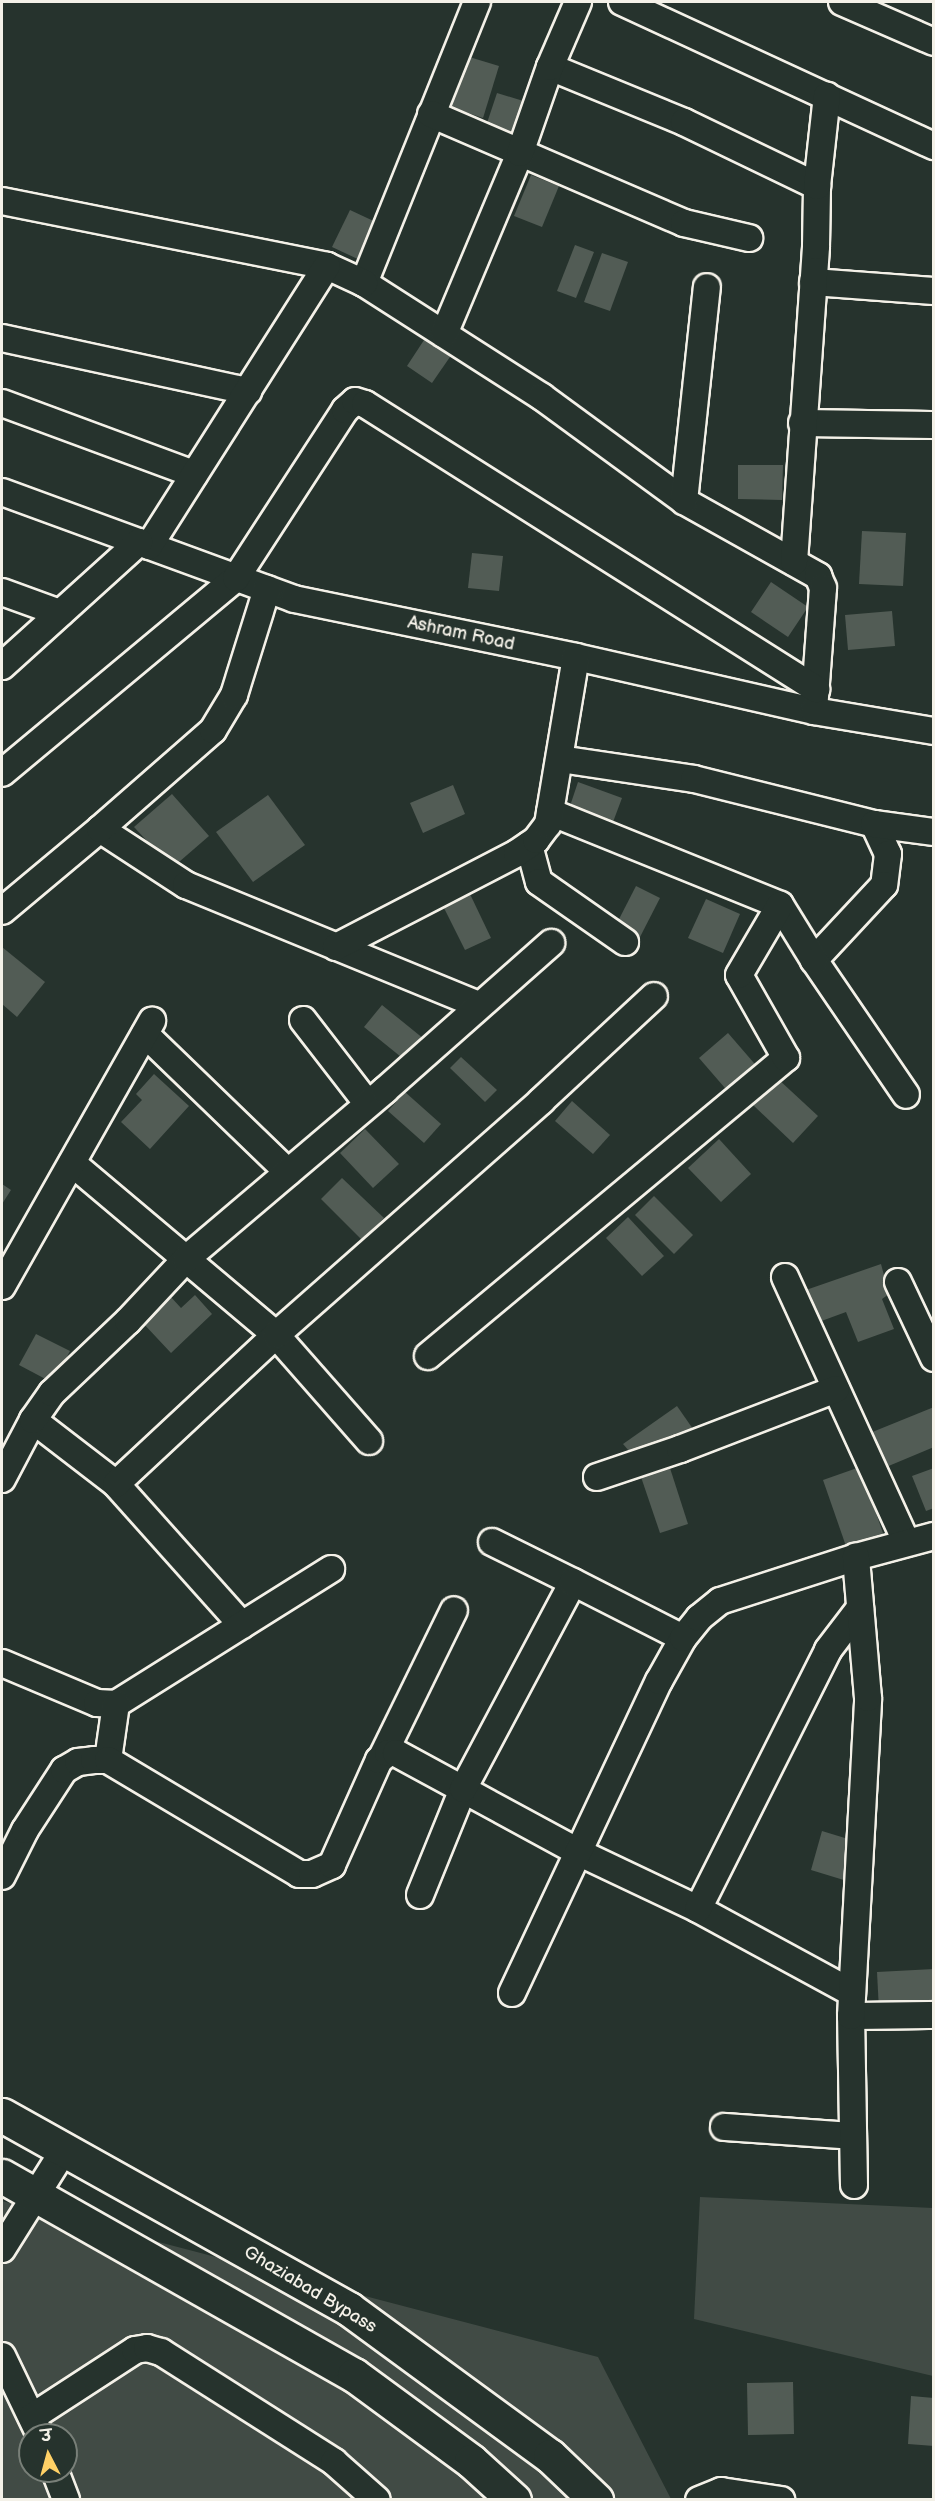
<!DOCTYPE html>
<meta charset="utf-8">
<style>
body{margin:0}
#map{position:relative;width:935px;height:2501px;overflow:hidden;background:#26332d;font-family:"Balsamiq Sans","Playpen Sans Deva",sans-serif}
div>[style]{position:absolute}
.green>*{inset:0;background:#414b45}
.building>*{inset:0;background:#525c55}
.roads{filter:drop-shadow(2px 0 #f4f1e8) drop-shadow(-2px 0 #f4f1e8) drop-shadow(0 2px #f4f1e8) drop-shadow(0 -2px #f4f1e8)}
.minor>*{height:26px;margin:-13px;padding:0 13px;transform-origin:13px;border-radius:13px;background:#26332d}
.major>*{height:33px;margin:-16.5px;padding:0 16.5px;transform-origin:16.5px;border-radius:16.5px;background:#26332d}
span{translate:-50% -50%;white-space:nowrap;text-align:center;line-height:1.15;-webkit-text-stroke:6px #26332d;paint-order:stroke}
.street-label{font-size:18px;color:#f4f1e8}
.frame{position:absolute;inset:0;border:3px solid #f4f1e8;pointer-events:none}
.north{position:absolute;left:18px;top:2423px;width:60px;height:60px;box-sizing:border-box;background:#26332d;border:2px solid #787f78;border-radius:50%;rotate:354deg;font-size:16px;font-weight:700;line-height:24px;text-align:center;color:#f4f1e8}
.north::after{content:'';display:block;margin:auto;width:21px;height:27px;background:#ffd166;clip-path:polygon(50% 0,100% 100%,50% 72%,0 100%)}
</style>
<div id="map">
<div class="green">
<i style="clip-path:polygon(700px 2197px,933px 2208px,933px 2376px,694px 2319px)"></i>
<i style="clip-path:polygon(evenodd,2px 2201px,598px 2357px,671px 2499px,2px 2499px,2px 2201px,30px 2435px,66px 2435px,66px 2471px,30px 2471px,30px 2435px)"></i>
</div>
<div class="building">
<i style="clip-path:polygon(466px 56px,499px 66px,483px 118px,450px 107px)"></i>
<i style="clip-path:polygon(497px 93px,533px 104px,521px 140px,485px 129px)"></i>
<i style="clip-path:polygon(531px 175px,559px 186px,542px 227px,514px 216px)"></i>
<i style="clip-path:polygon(350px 210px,380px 224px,362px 261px,332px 247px)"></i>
<i style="clip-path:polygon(575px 245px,594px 252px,576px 298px,557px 291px)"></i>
<i style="clip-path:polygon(602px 253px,628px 262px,610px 311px,584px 302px)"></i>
<i style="clip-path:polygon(426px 337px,452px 354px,432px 383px,407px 366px)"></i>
<i style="clip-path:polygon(738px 465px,783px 465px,782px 500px,738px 499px)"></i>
<i style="clip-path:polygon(862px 531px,906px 533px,903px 586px,859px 584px)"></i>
<i style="clip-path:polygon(472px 553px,503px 556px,499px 591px,468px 588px)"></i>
<i style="clip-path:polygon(771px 582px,808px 607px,788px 637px,751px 612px)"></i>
<i style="clip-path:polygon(892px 611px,895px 646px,848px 650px,845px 615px)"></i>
<i style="clip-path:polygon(578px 782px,622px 798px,610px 830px,567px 815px)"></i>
<i style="clip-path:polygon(453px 785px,465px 814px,423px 833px,410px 803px)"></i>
<i style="clip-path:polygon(172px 794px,209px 836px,172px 868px,134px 827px)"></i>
<i style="clip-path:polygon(268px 795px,305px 845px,253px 882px,216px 832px)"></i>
<i style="clip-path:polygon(636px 886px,660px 898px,640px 937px,616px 925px)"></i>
<i style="clip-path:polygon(469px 892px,491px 938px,465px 950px,442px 904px)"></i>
<i style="clip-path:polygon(706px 899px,740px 914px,723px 953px,688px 938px)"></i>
<i style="clip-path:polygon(2px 947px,45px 982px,17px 1017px,2px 1004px)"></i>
<i style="clip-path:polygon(382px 1005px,424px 1039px,406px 1061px,364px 1027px)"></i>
<i style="clip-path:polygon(728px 1033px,760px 1070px,731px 1095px,699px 1058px)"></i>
<i style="clip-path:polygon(461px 1057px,497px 1090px,485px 1102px,450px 1068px)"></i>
<i style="clip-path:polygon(154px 1074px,189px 1106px,150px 1149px,121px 1122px,142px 1100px,136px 1094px)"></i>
<i style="clip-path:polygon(777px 1078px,818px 1116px,793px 1143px,752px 1104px)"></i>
<i style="clip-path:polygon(405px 1092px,441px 1124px,424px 1143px,388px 1111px)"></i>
<i style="clip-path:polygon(572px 1101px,610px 1135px,593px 1154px,555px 1121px)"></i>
<i style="clip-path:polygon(365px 1129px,399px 1164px,373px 1188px,340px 1153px)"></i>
<i style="clip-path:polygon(719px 1139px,751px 1174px,721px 1202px,688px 1168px)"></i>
<i style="clip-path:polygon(342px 1178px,384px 1218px,362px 1240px,321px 1199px)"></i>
<i style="clip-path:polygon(2px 1184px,11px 1190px,2px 1204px)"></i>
<i style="clip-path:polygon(654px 1196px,693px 1235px,674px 1254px,635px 1215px)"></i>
<i style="clip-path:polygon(628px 1217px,664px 1256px,642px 1276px,606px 1238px)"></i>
<i style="clip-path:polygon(881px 1264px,889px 1294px,882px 1299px,894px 1329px,858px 1342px,846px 1312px,816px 1323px,803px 1291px)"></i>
<i style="clip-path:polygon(195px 1295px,212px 1314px,171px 1353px,142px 1322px,170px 1296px,181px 1308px)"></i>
<i style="clip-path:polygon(36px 1334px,70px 1351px,53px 1383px,19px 1365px)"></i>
<i style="clip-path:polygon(677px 1406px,693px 1429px,636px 1459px,623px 1444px)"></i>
<i style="clip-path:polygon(934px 1407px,934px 1447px,879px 1470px,865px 1435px)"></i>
<i style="clip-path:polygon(669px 1465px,688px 1524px,660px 1533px,640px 1474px)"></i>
<i style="clip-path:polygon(860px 1467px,884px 1536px,847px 1549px,823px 1480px)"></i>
<i style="clip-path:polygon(934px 1468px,934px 1508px,926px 1511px,912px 1476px)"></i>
<i style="clip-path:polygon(822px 1831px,858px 1842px,847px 1881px,811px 1870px)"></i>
<i style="clip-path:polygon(934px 1969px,934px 2008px,879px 2010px,877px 1972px)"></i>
<i style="clip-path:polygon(793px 2382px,794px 2434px,748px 2435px,747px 2383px)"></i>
<i style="clip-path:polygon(911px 2396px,934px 2398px,934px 2446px,908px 2444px)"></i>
</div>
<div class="roads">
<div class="minor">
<i style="left:477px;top:2px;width:303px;rotate:111.9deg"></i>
<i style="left:364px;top:283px;width:211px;rotate:32.6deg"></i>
<i style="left:542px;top:397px;width:176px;rotate:36.2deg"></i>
<i style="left:684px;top:501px;width:154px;rotate:29.2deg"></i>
<i style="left:818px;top:576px;width:13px;rotate:67deg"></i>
<i style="left:823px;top:588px;width:123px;rotate:94.2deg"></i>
<i style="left:622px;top:2px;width:344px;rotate:24.8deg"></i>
<i style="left:842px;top:2px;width:100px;rotate:23.5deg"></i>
<i style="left:550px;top:67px;width:145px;rotate:22.3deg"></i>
<i style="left:684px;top:122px;width:148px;rotate:25.7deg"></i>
<i style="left:431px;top:114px;width:275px;rotate:23.3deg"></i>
<i style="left:684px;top:223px;width:67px;rotate:13deg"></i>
<i style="left:2px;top:201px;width:331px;rotate:11.3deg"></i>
<i style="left:327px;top:266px;width:41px;rotate:24.7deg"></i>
<i style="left:813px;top:282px;width:121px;rotate:4.3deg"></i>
<i style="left:444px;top:334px;width:196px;rotate:-67.2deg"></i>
<i style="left:520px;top:153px;width:91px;rotate:-70.8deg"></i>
<i style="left:550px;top:67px;width:71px;rotate:-66.7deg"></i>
<i style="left:2px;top:338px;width:252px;rotate:12.2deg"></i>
<i style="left:2px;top:403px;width:205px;rotate:20.3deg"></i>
<i style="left:802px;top:423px;width:132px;rotate:0.9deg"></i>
<i style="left:2px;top:492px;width:311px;rotate:20.1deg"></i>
<i style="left:294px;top:599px;width:288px;rotate:11.6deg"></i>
<i style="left:576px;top:657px;width:244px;rotate:12.8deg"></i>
<i style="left:814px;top:711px;width:122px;rotate:9.5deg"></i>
<i style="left:684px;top:501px;width:215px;rotate:-83.9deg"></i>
<i style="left:149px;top:546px;width:332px;rotate:-57.6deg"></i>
<i style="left:794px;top:562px;width:317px;rotate:-86deg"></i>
<i style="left:816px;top:246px;width:60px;rotate:-89deg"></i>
<i style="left:817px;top:186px;width:91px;rotate:-83.7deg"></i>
<i style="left:2px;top:592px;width:62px;rotate:19.9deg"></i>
<i style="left:2px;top:666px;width:185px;rotate:-42.1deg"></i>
<i style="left:560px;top:759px;width:135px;rotate:8.5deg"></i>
<i style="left:694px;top:779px;width:186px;rotate:14deg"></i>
<i style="left:874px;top:824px;width:33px;rotate:65deg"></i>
<i style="left:888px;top:854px;width:31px;rotate:97deg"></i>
<i style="left:884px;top:885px;width:103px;rotate:133deg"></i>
<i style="left:814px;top:960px;width:163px;rotate:55.7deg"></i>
<i style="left:2px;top:773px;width:305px;rotate:-39.8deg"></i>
<i style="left:236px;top:578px;width:200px;rotate:-57deg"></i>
<i style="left:345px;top:410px;width:13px;rotate:-42deg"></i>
<i style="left:355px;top:401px;width:10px;rotate:17deg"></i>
<i style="left:365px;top:404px;width:534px;rotate:32.29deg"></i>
<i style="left:550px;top:812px;width:248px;rotate:22deg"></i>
<i style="left:780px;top:905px;width:65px;rotate:58.3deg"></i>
<i style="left:874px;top:824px;width:61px;rotate:7.6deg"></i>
<i style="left:100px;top:829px;width:103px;rotate:33.1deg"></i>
<i style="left:186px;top:885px;width:317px;rotate:22.3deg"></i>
<i style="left:529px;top:845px;width:38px;rotate:75deg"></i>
<i style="left:539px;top:882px;width:105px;rotate:34.9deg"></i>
<i style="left:2px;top:911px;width:128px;rotate:-39.9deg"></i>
<i style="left:100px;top:829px;width:150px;rotate:-41.2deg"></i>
<i style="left:213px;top:730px;width:41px;rotate:-59deg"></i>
<i style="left:234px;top:695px;width:111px;rotate:-72.7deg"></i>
<i style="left:336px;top:947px;width:204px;rotate:-27.4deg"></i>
<i style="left:517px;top:853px;width:23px;rotate:-34deg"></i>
<i style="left:536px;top:840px;width:20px;rotate:-53deg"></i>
<i style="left:548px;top:824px;width:169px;rotate:-80.5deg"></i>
<i style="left:303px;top:1020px;width:106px;rotate:52.3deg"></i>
<i style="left:145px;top:1034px;width:199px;rotate:44deg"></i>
<i style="left:72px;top:1163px;width:267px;rotate:40.1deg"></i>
<i style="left:276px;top:1335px;width:141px;rotate:48.7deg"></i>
<i style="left:785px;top:1277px;width:290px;rotate:65.4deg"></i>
<i style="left:898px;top:1282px;width:84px;rotate:64.7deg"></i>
<i style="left:2px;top:1286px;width:305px;rotate:-60.5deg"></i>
<i style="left:428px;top:1356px;width:466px;rotate:-39.8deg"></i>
<i style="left:786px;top:1058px;width:95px;rotate:-119.5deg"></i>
<i style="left:739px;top:975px;width:81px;rotate:-59.6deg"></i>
<i style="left:33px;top:1420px;width:105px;rotate:37.6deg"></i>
<i style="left:116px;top:1484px;width:189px;rotate:48.2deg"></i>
<i style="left:597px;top:1477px;width:88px;rotate:-18.6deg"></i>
<i style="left:680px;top:1449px;width:167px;rotate:-21deg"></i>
<i style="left:2px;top:1479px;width:67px;rotate:-62.3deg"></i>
<i style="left:33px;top:1420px;width:33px;rotate:-55deg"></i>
<i style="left:52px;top:1393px;width:105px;rotate:-43.5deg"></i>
<i style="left:128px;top:1321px;width:85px;rotate:-46.9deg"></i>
<i style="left:186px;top:1259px;width:261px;rotate:-40.3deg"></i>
<i style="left:385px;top:1090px;width:222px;rotate:-41.5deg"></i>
<i style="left:116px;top:1484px;width:219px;rotate:-43deg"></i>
<i style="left:276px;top:1335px;width:354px;rotate:-41.4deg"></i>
<i style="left:541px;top:1101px;width:154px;rotate:-42.9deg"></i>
<i style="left:492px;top:1542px;width:90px;rotate:26.3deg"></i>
<i style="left:2px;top:1663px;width:103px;rotate:22.8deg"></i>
<i style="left:97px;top:1703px;width:19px;rotate:3deg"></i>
<i style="left:116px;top:1704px;width:254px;rotate:-32.1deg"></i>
<i style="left:383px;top:1755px;width:161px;rotate:-63.9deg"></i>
<i style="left:108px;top:1760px;width:57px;rotate:-81.9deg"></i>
<i style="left:2px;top:1876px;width:51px;rotate:-63.4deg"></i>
<i style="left:25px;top:1830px;width:72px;rotate:-57deg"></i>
<i style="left:64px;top:1770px;width:16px;rotate:-30deg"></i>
<i style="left:78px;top:1762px;width:16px;rotate:-7deg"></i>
<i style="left:94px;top:1760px;width:14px"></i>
<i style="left:108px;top:1760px;width:222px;rotate:30.8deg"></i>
<i style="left:299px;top:1874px;width:13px"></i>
<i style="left:312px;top:1874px;width:22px;rotate:-24deg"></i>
<i style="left:332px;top:1865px;width:115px;rotate:-65.9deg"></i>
<i style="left:379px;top:1760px;width:11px;rotate:-38deg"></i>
<i style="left:388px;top:1753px;width:8px"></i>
<i style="left:396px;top:1753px;width:207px;rotate:28.5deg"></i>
<i style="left:578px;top:1852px;width:133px;rotate:25.4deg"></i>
<i style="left:698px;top:1909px;width:174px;rotate:28.5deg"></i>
<i style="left:420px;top:1895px;width:114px;rotate:-67.9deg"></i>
<i style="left:463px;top:1789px;width:234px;rotate:-62deg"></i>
<i style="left:573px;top:1582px;width:123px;rotate:27deg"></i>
<i style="left:698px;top:1909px;width:290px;rotate:-63.3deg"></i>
<i style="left:828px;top:1650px;width:53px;rotate:-52.7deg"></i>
<i style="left:512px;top:1993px;width:345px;rotate:-64.8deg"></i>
<i style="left:659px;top:1681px;width:49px;rotate:-60.8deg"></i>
<i style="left:683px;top:1638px;width:26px;rotate:-51deg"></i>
<i style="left:699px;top:1618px;width:27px;rotate:-39deg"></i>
<i style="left:720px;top:1601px;width:143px;rotate:-17.9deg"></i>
<i style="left:856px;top:1557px;width:81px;rotate:-15.1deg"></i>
<i style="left:851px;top:2016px;width:83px;rotate:-0.7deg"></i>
<i style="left:724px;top:2127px;width:129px;rotate:4deg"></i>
<i style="left:854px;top:2185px;width:169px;rotate:-91deg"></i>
<i style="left:851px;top:2016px;width:318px;rotate:-86.9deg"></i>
<i style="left:868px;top:1698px;width:142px;rotate:-94.9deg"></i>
<i style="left:2px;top:2249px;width:117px;rotate:-57.9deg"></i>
<i style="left:2px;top:2356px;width:88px;rotate:64.3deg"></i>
<i style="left:32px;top:2417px;width:123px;rotate:-33deg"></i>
<i style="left:135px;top:2350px;width:12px;rotate:-9deg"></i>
<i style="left:147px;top:2348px;width:15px;rotate:16deg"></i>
<i style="left:161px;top:2352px;width:205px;rotate:32.4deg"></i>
<i style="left:334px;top:2462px;width:57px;rotate:41.5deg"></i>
<i style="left:55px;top:2471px;width:31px;rotate:69deg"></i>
<i style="left:699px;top:2500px;width:24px;rotate:-22deg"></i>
<i style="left:721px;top:2491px;width:61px;rotate:8.5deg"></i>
</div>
<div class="major">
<i style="left:2px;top:2115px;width:398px;rotate:29.2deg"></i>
<i style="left:349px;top:2309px;width:249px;rotate:36.2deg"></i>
<i style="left:550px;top:2456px;width:64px;rotate:43.7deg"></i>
<i style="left:2px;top:2176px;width:404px;rotate:29.5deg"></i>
<i style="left:354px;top:2375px;width:145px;rotate:36.3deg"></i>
<i style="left:471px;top:2461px;width:58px;rotate:42.2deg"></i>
</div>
</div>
<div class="street-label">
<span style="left:461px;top:634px;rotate:12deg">Ashram Road</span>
<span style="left:310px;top:2290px;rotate:31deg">Ghaziabad Bypass</span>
</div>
<div class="frame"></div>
<div class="north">उ</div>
</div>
